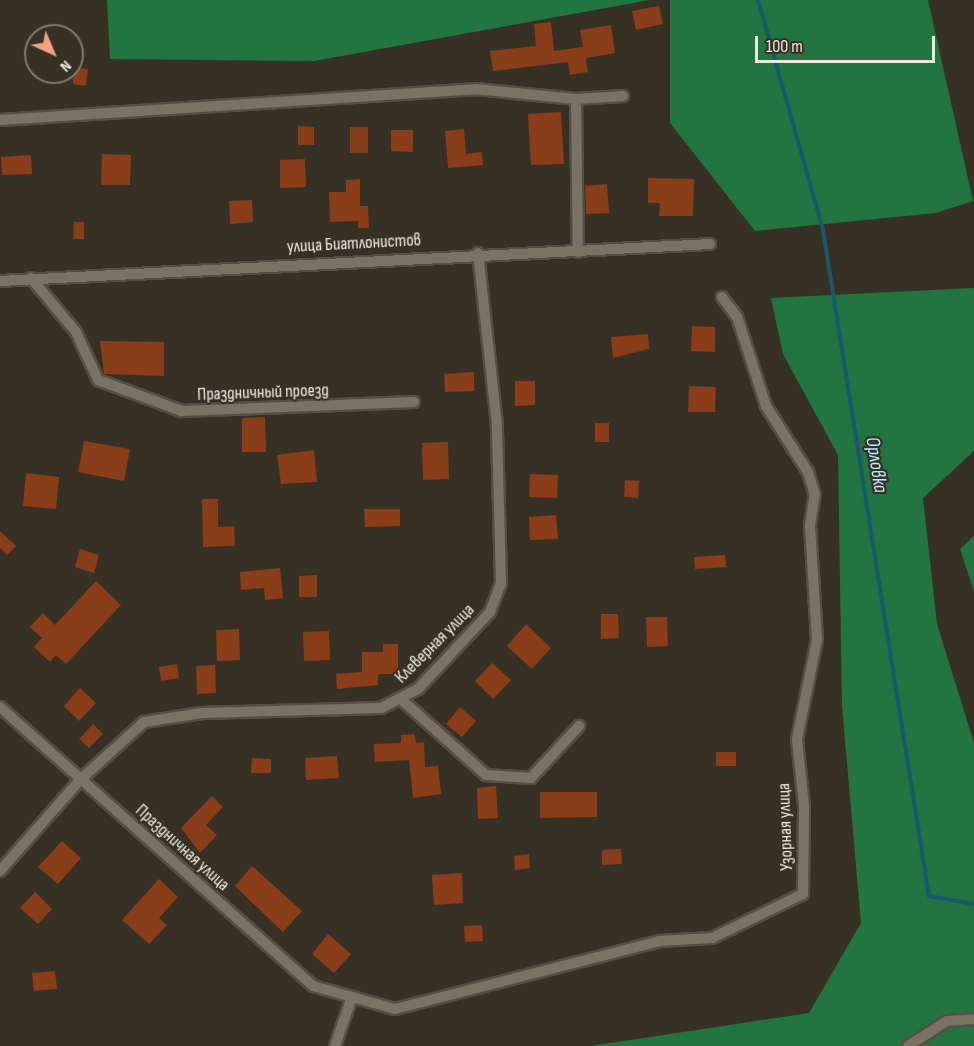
<!DOCTYPE html>
<meta charset="utf-8">
<style>
body{margin:0}
#map{position:relative;width:974px;height:1046px;overflow:hidden;background:#373125;font-family:"Sofia Sans Condensed",sans-serif}
div>[style]{position:absolute}
.forest>*{inset:0;background:#227540}
.stream>*{height:4px;margin:-2px;padding:0 2px;transform-origin:2px;border-radius:2px;background:#1a586c}
.building>*{inset:0;background:#893d18}
.roads{filter:drop-shadow(2px 0 #544f44) drop-shadow(-2px 0 #544f44) drop-shadow(0 2px #544f44) drop-shadow(0 -2px #544f44)}
.minor>*{height:10px;margin:-5px;padding:0 5px;transform-origin:5px;border-radius:5px;background:#7a7365}
span{translate:-50% -50%;white-space:nowrap;text-align:center;line-height:1.15;-webkit-text-stroke:4.5px #373125;paint-order:stroke}
.street-label{font-size:18px;color:#ece8e0}
.water-label{font-size:20px;color:#b7eafd;font-style:italic}
.north{position:absolute;left:24px;top:24px;width:60px;height:60px;box-sizing:border-box;background:#373125;border:2px solid #7f7a70;border-radius:50%;rotate:136deg;font-size:16px;font-weight:700;line-height:24px;text-align:center;color:#ece8e0}
.north::after{content:'';display:block;margin:auto;width:21px;height:27px;background:#f2a081;clip-path:polygon(50% 0,100% 100%,50% 72%,0 100%)}
.scale{position:absolute;left:755px;top:36px;width:180px;height:27px;box-sizing:border-box;border:3px solid #ece8e0;border-top:0;padding-left:8px;font-size:18px;line-height:21px;white-space:nowrap;color:#ece8e0;-webkit-text-stroke:4px #373125;paint-order:stroke}
</style>
<div id="map">
<div class="forest">
<i style="clip-path:polygon(107px 0,650px 0,314px 61px,110px 59px)"></i>
<i style="clip-path:polygon(670px 0,928px 0,973px 201px,936px 213px,755px 231px,670px 123px)"></i>
<i style="clip-path:polygon(974px 288px,974px 451px,923px 498px,937px 624px,974px 743px,974px 1046px,591px 1046px,809px 1013px,861px 923px,842px 706px,838px 455px,783px 354px,771px 298px)"></i>
<i style="clip-path:polygon(974px 536px,974px 591px,960px 549px)"></i>
</div>
<div class="stream">
<i style="left:758px;top:0;width:239px;rotate:74.2deg"></i>
<i style="left:823px;top:230px;width:674px;rotate:80.96deg"></i>
<i style="left:929px;top:896px;width:46px;rotate:10.1deg"></i>
</div>
<div class="building">
<i style="clip-path:polygon(659px 6px,663px 24px,636px 30px,632px 11px)"></i>
<i style="clip-path:polygon(551px 22px,554px 51px,583px 47px,580px 30px,611px 25px,615px 53px,586px 58px,588px 72px,570px 75px,568px 62px,493px 71px,490px 51px,536px 46px,534px 24px)"></i>
<i style="clip-path:polygon(74px 67px,88px 69px,86px 86px,73px 84px)"></i>
<i style="clip-path:polygon(561px 112px,564px 164px,531px 165px,528px 114px)"></i>
<i style="clip-path:polygon(298px 126px,314px 127px,314px 145px,298px 145px)"></i>
<i style="clip-path:polygon(350px 127px,368px 127px,368px 153px,350px 153px)"></i>
<i style="clip-path:polygon(464px 129px,466px 154px,482px 152px,483px 165px,448px 168px,445px 131px)"></i>
<i style="clip-path:polygon(391px 130px,413px 130px,413px 152px,391px 151px)"></i>
<i style="clip-path:polygon(102px 154px,131px 155px,130px 185px,101px 185px)"></i>
<i style="clip-path:polygon(31px 155px,32px 174px,2px 175px,1px 157px)"></i>
<i style="clip-path:polygon(305px 159px,306px 187px,280px 188px,280px 160px)"></i>
<i style="clip-path:polygon(648px 178px,694px 179px,693px 216px,659px 216px,660px 203px,648px 203px)"></i>
<i style="clip-path:polygon(360px 179px,360px 206px,368px 206px,369px 228px,358px 228px,358px 221px,330px 222px,329px 192px,346px 192px,346px 180px)"></i>
<i style="clip-path:polygon(607px 184px,609px 213px,586px 214px,585px 186px)"></i>
<i style="clip-path:polygon(252px 200px,253px 222px,230px 224px,229px 201px)"></i>
<i style="clip-path:polygon(74px 222px,84px 222px,84px 239px,73px 239px)"></i>
<i style="clip-path:polygon(692px 326px,715px 327px,715px 352px,691px 351px)"></i>
<i style="clip-path:polygon(648px 334px,649px 349px,613px 358px,611px 337px)"></i>
<i style="clip-path:polygon(100px 341px,164px 342px,164px 376px,104px 374px)"></i>
<i style="clip-path:polygon(474px 372px,474px 391px,445px 392px,444px 374px)"></i>
<i style="clip-path:polygon(515px 381px,535px 381px,535px 405px,515px 406px)"></i>
<i style="clip-path:polygon(689px 386px,716px 387px,715px 412px,688px 412px)"></i>
<i style="clip-path:polygon(265px 417px,266px 452px,242px 452px,242px 418px)"></i>
<i style="clip-path:polygon(595px 423px,609px 423px,609px 442px,595px 442px)"></i>
<i style="clip-path:polygon(84px 441px,130px 449px,124px 481px,78px 472px)"></i>
<i style="clip-path:polygon(448px 442px,449px 479px,423px 480px,422px 443px)"></i>
<i style="clip-path:polygon(314px 450px,317px 482px,281px 484px,277px 455px)"></i>
<i style="clip-path:polygon(26px 473px,59px 477px,56px 509px,23px 506px)"></i>
<i style="clip-path:polygon(530px 474px,558px 475px,557px 498px,529px 497px)"></i>
<i style="clip-path:polygon(625px 480px,639px 481px,638px 498px,624px 497px)"></i>
<i style="clip-path:polygon(202px 499px,218px 499px,218px 527px,234px 526px,235px 546px,203px 547px)"></i>
<i style="clip-path:polygon(364px 509px,400px 509px,400px 526px,365px 527px)"></i>
<i style="clip-path:polygon(556px 515px,558px 539px,530px 540px,529px 517px)"></i>
<i style="clip-path:polygon(0 531px,16px 546px,7px 555px,0 548px)"></i>
<i style="clip-path:polygon(80px 549px,99px 555px,94px 573px,75px 567px)"></i>
<i style="clip-path:polygon(725px 555px,726px 567px,695px 569px,694px 557px)"></i>
<i style="clip-path:polygon(280px 568px,283px 598px,265px 600px,264px 588px,241px 590px,240px 572px)"></i>
<i style="clip-path:polygon(317px 575px,317px 597px,299px 597px,299px 576px)"></i>
<i style="clip-path:polygon(96px 581px,121px 605px,66px 664px,56px 655px,50px 662px,34px 647px,42px 638px,30px 627px,43px 613px,55px 625px)"></i>
<i style="clip-path:polygon(601px 614px,618px 614px,619px 638px,601px 639px)"></i>
<i style="clip-path:polygon(646px 617px,667px 617px,668px 646px,647px 647px)"></i>
<i style="clip-path:polygon(526px 624px,551px 648px,532px 669px,507px 646px)"></i>
<i style="clip-path:polygon(239px 629px,240px 660px,217px 661px,216px 630px)"></i>
<i style="clip-path:polygon(329px 631px,330px 660px,304px 661px,303px 632px)"></i>
<i style="clip-path:polygon(383px 644px,398px 644px,398px 674px,378px 674px,378px 685px,337px 689px,336px 674px,362px 672px,362px 652px,383px 652px)"></i>
<i style="clip-path:polygon(492px 663px,511px 680px,493px 699px,475px 681px)"></i>
<i style="clip-path:polygon(177px 664px,179px 678px,161px 681px,159px 667px)"></i>
<i style="clip-path:polygon(215px 665px,216px 693px,197px 694px,196px 666px)"></i>
<i style="clip-path:polygon(80px 688px,96px 703px,79px 721px,64px 706px)"></i>
<i style="clip-path:polygon(460px 707px,476px 721px,462px 737px,446px 724px)"></i>
<i style="clip-path:polygon(93px 724px,103px 734px,89px 748px,79px 739px)"></i>
<i style="clip-path:polygon(415px 734px,416px 743px,424px 742px,425px 767px,438px 766px,441px 794px,413px 798px,409px 760px,375px 762px,374px 744px,401px 743px,401px 735px)"></i>
<i style="clip-path:polygon(716px 752px,736px 752px,736px 766px,716px 766px)"></i>
<i style="clip-path:polygon(337px 756px,339px 778px,306px 780px,305px 758px)"></i>
<i style="clip-path:polygon(252px 758px,271px 759px,271px 773px,251px 773px)"></i>
<i style="clip-path:polygon(496px 786px,498px 818px,478px 819px,477px 788px)"></i>
<i style="clip-path:polygon(540px 792px,597px 792px,597px 817px,540px 818px)"></i>
<i style="clip-path:polygon(212px 796px,223px 807px,206px 825px,217px 835px,200px 853px,181px 828px)"></i>
<i style="clip-path:polygon(62px 841px,81px 858px,58px 884px,38px 867px)"></i>
<i style="clip-path:polygon(621px 849px,622px 864px,602px 865px,602px 850px)"></i>
<i style="clip-path:polygon(529px 854px,530px 868px,515px 870px,514px 856px)"></i>
<i style="clip-path:polygon(252px 866px,302px 911px,283px 932px,235px 886px)"></i>
<i style="clip-path:polygon(462px 873px,463px 903px,434px 905px,432px 875px)"></i>
<i style="clip-path:polygon(159px 879px,178px 897px,159px 918px,167px 925px,149px 944px,122px 920px)"></i>
<i style="clip-path:polygon(35px 892px,52px 909px,38px 924px,20px 908px)"></i>
<i style="clip-path:polygon(482px 925px,483px 941px,465px 942px,464px 926px)"></i>
<i style="clip-path:polygon(328px 934px,351px 954px,334px 973px,312px 954px)"></i>
<i style="clip-path:polygon(55px 971px,57px 989px,34px 991px,32px 973px)"></i>
</div>
<div class="roads">
<div class="minor">
<i style="left:576px;top:99px;width:153px;rotate:89.3deg"></i>
<i style="left:0;top:120px;width:476px;rotate:-3.7deg"></i>
<i style="left:475px;top:89px;width:101px;rotate:5.7deg"></i>
<i style="left:576px;top:99px;width:47px;rotate:-3.7deg"></i>
<i style="left:31px;top:278px;width:70px;rotate:50.2deg"></i>
<i style="left:76px;top:332px;width:53px;rotate:65.4deg"></i>
<i style="left:98px;top:380px;width:90px;rotate:20.3deg"></i>
<i style="left:182px;top:411px;width:232px;rotate:-2.2deg"></i>
<i style="left:0;top:281px;width:711px;rotate:-2.98deg"></i>
<i style="left:402px;top:700px;width:113px;rotate:41.8deg"></i>
<i style="left:486px;top:775px;width:45px;rotate:3.8deg"></i>
<i style="left:531px;top:778px;width:71px;rotate:-47.3deg"></i>
<i style="left:0;top:707px;width:419px;rotate:41.7deg"></i>
<i style="left:313px;top:986px;width:85px;rotate:15.7deg"></i>
<i style="left:395px;top:1009px;width:273px;rotate:-14.4deg"></i>
<i style="left:659px;top:941px;width:53px;rotate:-3.2deg"></i>
<i style="left:712px;top:938px;width:101px;rotate:-25.8deg"></i>
<i style="left:803px;top:894px;width:88px;rotate:-89.3deg"></i>
<i style="left:804px;top:806px;width:67px;rotate:-96deg"></i>
<i style="left:797px;top:739px;width:101px;rotate:-78.6deg"></i>
<i style="left:817px;top:640px;width:115px;rotate:-93.5deg"></i>
<i style="left:810px;top:525px;width:30px;rotate:-81deg"></i>
<i style="left:815px;top:495px;width:24px;rotate:-107deg"></i>
<i style="left:808px;top:472px;width:78px;rotate:-122.5deg"></i>
<i style="left:766px;top:406px;width:94px;rotate:-108deg"></i>
<i style="left:737px;top:317px;width:25px;rotate:-127deg"></i>
<i style="left:0;top:871px;width:121px;rotate:-48.7deg"></i>
<i style="left:80px;top:780px;width:86px;rotate:-42.2deg"></i>
<i style="left:144px;top:722px;width:59px;rotate:-8.8deg"></i>
<i style="left:202px;top:713px;width:179px;rotate:-1.6deg"></i>
<i style="left:381px;top:708px;width:42px;rotate:-27.2deg"></i>
<i style="left:418px;top:689px;width:105px;rotate:-46.9deg"></i>
<i style="left:490px;top:612px;width:31px;rotate:-69deg"></i>
<i style="left:501px;top:583px;width:158px;rotate:-91.5deg"></i>
<i style="left:497px;top:425px;width:173px;rotate:-96.3deg"></i>
<i style="left:335px;top:1046px;width:52px;rotate:-70.9deg"></i>
<i style="left:908px;top:1046px;width:46px;rotate:-32.7deg"></i>
<i style="left:947px;top:1021px;width:27px;rotate:-4deg"></i>
</div>
</div>
<div class="street-label">
<span style="left:354px;top:244px;rotate:-3deg">улица Биатлонистов</span>
<span style="left:263px;top:393px;rotate:-2deg">Праздничный проезд</span>
<span style="left:435px;top:644px;rotate:-45deg">Клеверная улица</span>
<span style="left:786px;top:827px;rotate:-92deg">Узорная улица</span>
<span style="left:182px;top:848px;rotate:42deg">Праздничная улица</span>
</div>
<div class="water-label">
<span style="left:876px;top:465px;rotate:81deg">Орловка</span>
</div>
<div class="north">N</div>
<div class="scale">100 m</div>
</div>
